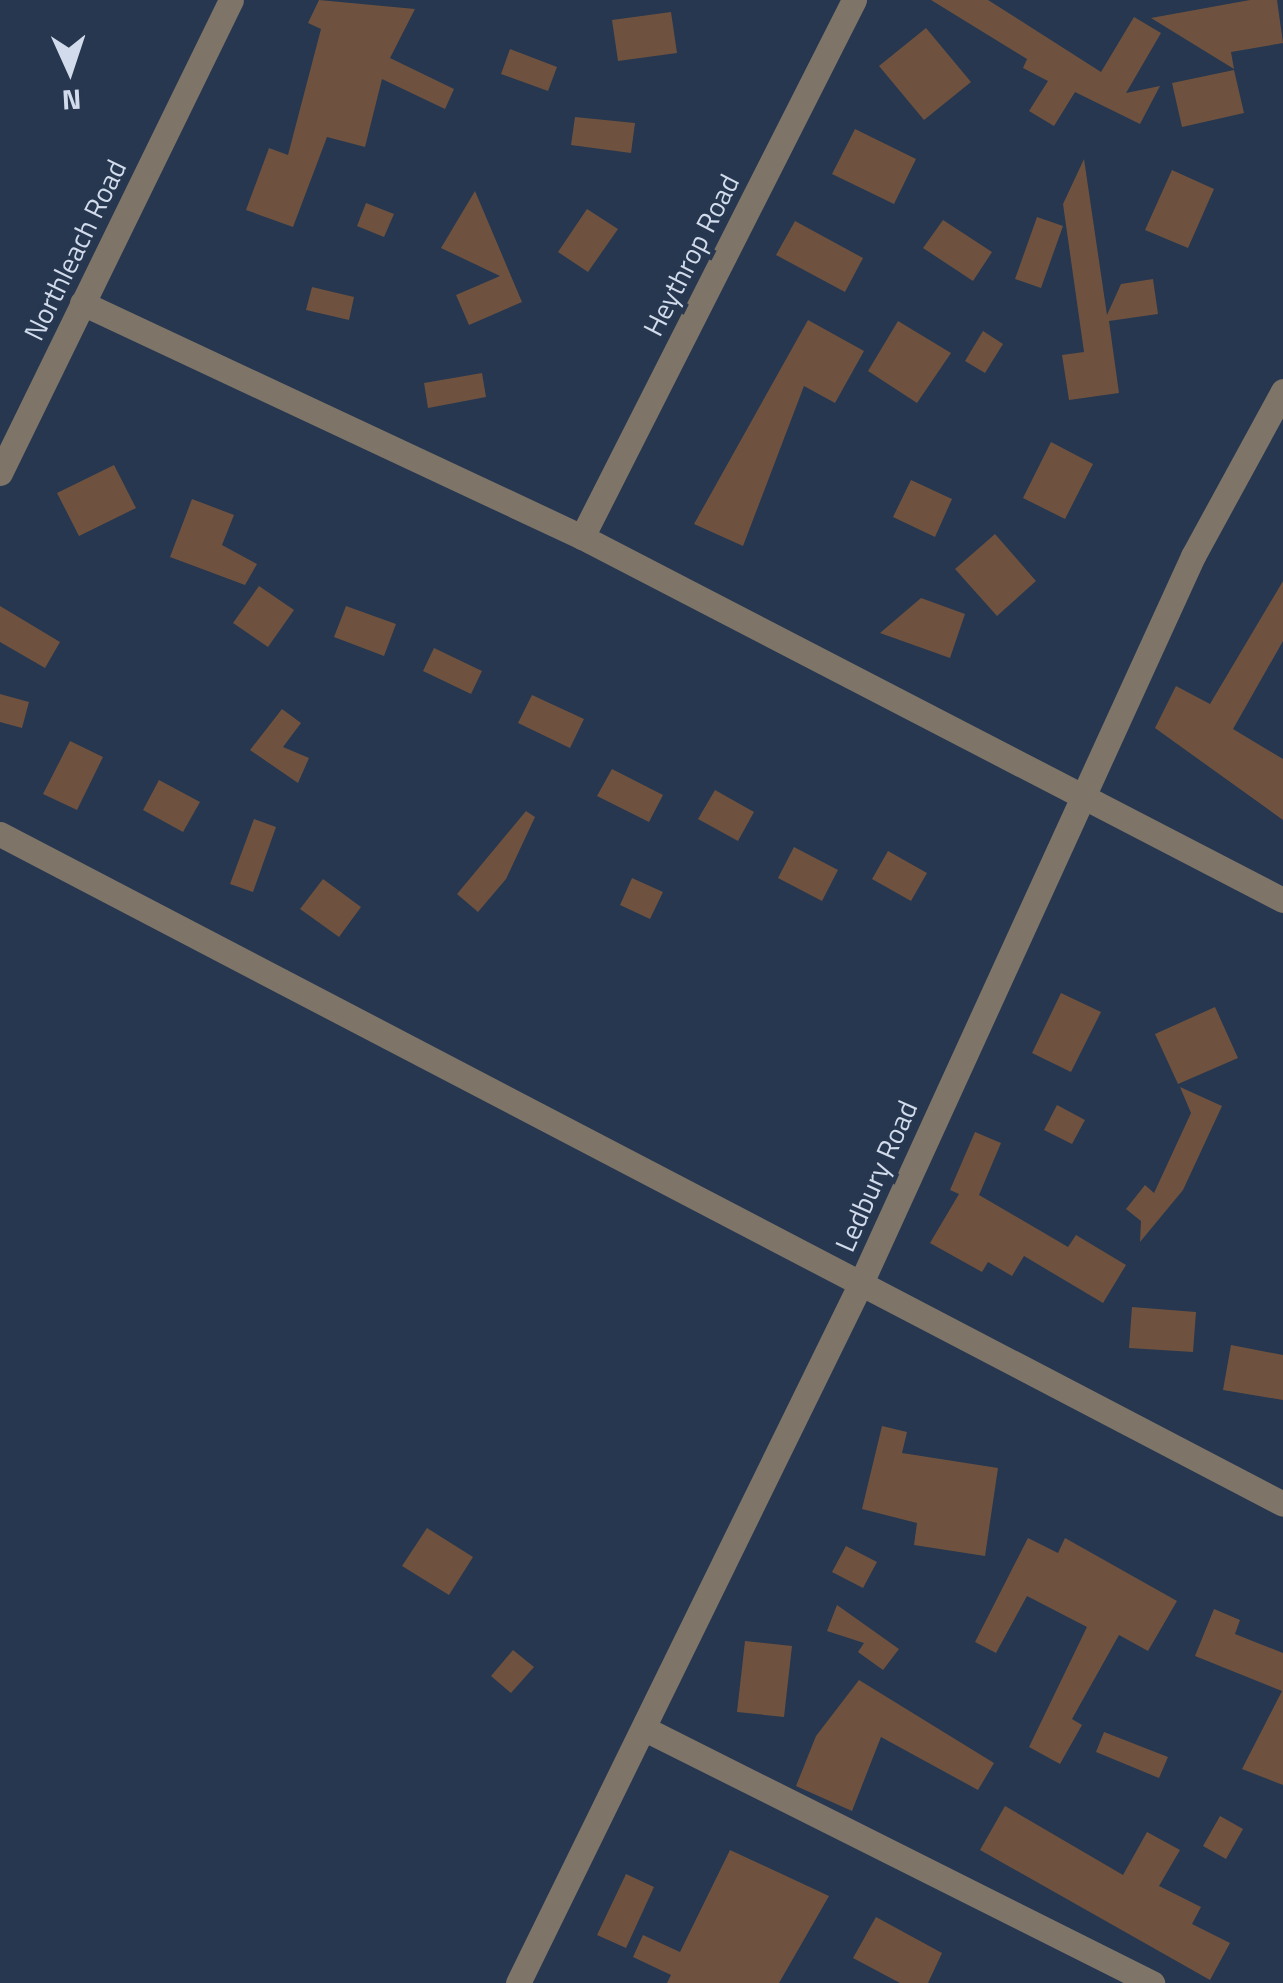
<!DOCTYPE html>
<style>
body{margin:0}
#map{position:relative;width:1283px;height:1983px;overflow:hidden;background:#26374f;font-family:"Titillium Web",sans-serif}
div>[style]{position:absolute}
.building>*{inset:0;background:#6e523f}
.minor>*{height:25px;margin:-12.5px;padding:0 12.5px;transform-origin:12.5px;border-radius:12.5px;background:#7f7468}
span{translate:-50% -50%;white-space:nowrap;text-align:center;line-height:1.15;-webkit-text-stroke:9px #26374f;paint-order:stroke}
.street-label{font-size:28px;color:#d1dbeb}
.north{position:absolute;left:20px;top:20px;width:100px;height:100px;-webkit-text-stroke:8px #26374f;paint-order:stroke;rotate:177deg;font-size:28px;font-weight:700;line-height:40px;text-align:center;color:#d1dbeb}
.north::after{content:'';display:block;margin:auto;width:35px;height:45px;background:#d1dbeb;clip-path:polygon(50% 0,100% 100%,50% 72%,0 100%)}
</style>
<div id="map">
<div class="building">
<i style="clip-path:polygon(319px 0,415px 9px,390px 58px,454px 89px,445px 109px,382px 79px,365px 147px,327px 137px,293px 227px,246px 210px,269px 148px,288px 155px,321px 29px,308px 23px)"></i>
<i style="clip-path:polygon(931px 0,988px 0,1101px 72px,1134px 17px,1161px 33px,1126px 93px,1160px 86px,1140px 124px,1075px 92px,1054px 126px,1029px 111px,1048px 81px,1023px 68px,1027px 59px)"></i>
<i style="clip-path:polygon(1250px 0,1277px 0,1283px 43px,1231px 52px,1234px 69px,1151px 18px)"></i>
<i style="clip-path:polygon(671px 12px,677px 53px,618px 61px,612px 20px)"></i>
<i style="clip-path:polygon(926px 28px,971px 82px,924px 120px,879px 66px)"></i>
<i style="clip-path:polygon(510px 49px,557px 67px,548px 91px,501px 74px)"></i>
<i style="clip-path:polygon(1234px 70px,1244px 113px,1182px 127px,1172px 83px)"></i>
<i style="clip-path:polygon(575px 117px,635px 123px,631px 153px,571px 145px)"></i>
<i style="clip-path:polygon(855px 129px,916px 159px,894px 204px,832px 174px)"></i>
<i style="clip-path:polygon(1084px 159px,1107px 315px,1121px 284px,1153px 279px,1158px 314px,1109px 321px,1119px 393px,1069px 400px,1062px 355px,1084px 352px,1063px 204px)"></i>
<i style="clip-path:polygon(1172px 170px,1214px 189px,1188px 248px,1145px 230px)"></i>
<i style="clip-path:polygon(475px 191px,522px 302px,469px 325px,456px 295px,500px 276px,441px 248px)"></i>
<i style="clip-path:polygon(366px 203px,394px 214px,384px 237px,357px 226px)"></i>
<i style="clip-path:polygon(587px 209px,618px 229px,588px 272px,558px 252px)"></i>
<i style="clip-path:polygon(1037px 217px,1063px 226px,1041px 288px,1015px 279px)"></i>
<i style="clip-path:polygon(943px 220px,992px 252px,973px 281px,923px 248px)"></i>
<i style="clip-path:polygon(795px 221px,863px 258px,845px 292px,776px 255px)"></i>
<i style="clip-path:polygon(312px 287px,354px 297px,349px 320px,306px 310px)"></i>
<i style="clip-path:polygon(808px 320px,864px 351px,835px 403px,804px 386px,743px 546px,694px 524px)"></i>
<i style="clip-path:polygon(898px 321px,951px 353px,917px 403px,868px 371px)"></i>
<i style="clip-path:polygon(983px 331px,1003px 344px,985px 373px,965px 361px)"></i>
<i style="clip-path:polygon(482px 373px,486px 397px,428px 408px,424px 383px)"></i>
<i style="clip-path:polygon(1051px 442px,1093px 464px,1065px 519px,1023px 498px)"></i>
<i style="clip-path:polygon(114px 465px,136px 508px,79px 536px,57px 493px)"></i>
<i style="clip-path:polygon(911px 480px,952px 499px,935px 537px,893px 517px)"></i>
<i style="clip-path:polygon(192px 499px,234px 515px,222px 545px,257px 564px,245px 585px,170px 557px)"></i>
<i style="clip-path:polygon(995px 534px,1036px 581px,997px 616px,955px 569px)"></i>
<i style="clip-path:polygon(1283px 581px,1283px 641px,1233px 729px,1283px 759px,1283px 820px,1155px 728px,1176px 686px,1210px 704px)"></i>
<i style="clip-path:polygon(259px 586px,294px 610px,268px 647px,233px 623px)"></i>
<i style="clip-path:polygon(921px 598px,965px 614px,950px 658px,880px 633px)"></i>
<i style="clip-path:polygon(0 606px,60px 642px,45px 668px,0 642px)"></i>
<i style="clip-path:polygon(346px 606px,396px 624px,384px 656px,334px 637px)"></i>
<i style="clip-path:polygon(434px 648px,482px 671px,471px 694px,423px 671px)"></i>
<i style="clip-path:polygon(0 694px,29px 702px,22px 728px,0 722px)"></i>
<i style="clip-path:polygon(532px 695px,584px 719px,570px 748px,518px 723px)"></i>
<i style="clip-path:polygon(282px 709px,301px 723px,283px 747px,309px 758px,298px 783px,250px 750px)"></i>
<i style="clip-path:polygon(70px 741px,103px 757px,77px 810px,43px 794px)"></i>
<i style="clip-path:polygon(612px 769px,663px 795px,649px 822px,597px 796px)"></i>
<i style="clip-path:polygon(159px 780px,200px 802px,183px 832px,143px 810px)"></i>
<i style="clip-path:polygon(715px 790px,754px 812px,738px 841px,698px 819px)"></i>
<i style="clip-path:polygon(526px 811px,535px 817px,506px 879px,478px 912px,457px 894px)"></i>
<i style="clip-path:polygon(254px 819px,276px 827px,253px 892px,230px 884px)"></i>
<i style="clip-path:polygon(794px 847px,838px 870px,822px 901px,778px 878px)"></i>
<i style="clip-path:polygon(888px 851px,927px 873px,911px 901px,872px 879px)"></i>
<i style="clip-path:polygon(632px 878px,663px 892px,650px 919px,620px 905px)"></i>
<i style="clip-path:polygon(323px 879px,361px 907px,339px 937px,300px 909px)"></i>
<i style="clip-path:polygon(1061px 993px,1101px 1012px,1071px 1072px,1032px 1053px)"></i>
<i style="clip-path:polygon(1215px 1007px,1238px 1058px,1178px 1084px,1155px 1034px)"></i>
<i style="clip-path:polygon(1180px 1087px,1222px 1106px,1183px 1190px,1140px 1242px,1141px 1221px,1126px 1209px,1145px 1185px,1154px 1193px,1191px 1113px)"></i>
<i style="clip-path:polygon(1057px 1105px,1085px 1120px,1072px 1144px,1044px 1130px)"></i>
<i style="clip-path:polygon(975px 1132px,1001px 1143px,979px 1195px,1068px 1247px,1076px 1235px,1126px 1265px,1103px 1303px,1024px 1256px,1012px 1276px,988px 1262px,982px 1272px,930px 1243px,959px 1194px,950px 1190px)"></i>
<i style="clip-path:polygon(1132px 1307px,1196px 1312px,1193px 1352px,1129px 1348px)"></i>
<i style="clip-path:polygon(1231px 1345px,1283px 1355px,1283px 1400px,1223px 1390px)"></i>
<i style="clip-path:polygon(882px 1426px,907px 1432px,902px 1453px,998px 1468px,985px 1556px,914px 1545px,917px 1523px,862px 1509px)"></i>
<i style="clip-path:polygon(427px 1528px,473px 1557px,449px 1595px,402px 1566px)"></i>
<i style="clip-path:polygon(1028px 1538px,1058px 1553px,1065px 1538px,1177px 1601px,1148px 1651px,1119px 1635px,1072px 1719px,1082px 1725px,1060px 1764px,1029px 1747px,1087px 1627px,1027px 1596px,996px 1653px,975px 1642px)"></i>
<i style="clip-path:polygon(846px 1546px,877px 1562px,863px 1588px,832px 1572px)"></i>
<i style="clip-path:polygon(837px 1605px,899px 1649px,883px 1670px,858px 1652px,864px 1643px,827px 1631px)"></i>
<i style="clip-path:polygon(1214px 1609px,1240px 1620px,1235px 1634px,1283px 1653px,1283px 1785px,1242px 1769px,1282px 1691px,1195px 1656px)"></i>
<i style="clip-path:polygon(745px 1641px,792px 1646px,784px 1717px,737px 1712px)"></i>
<i style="clip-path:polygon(513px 1650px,534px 1667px,511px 1693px,491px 1676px)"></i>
<i style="clip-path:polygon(859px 1680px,994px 1763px,978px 1790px,881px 1737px,852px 1811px,796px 1786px,816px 1736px)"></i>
<i style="clip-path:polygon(1104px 1732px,1168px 1757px,1159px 1778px,1096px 1752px)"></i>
<i style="clip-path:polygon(1005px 1806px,1123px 1875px,1147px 1832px,1180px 1850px,1159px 1886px,1201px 1907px,1192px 1924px,1230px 1943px,1210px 1980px,980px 1850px)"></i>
<i style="clip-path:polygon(1220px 1816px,1243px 1829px,1226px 1859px,1203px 1846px)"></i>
<i style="clip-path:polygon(730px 1850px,829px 1896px,779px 1983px,667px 1983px,671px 1975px,633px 1957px,643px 1935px,680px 1952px)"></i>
<i style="clip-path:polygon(626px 1874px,654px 1887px,626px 1948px,597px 1935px)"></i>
<i style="clip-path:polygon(876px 1917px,942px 1953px,928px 1983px,900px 1983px,853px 1958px)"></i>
</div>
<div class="minor">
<i style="left:82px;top:303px;width:552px;rotate:25.08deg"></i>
<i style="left:582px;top:537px;width:789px;rotate:27.38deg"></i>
<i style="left:0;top:473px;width:526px;rotate:-63.97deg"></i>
<i style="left:582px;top:537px;width:602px;rotate:-63.14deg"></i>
<i style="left:0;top:834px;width:1447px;rotate:27.57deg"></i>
<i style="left:649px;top:1731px;width:563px;rotate:26.61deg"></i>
<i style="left:518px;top:1983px;width:777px;rotate:-63.9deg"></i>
<i style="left:860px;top:1285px;width:801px;rotate:-65.45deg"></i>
<i style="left:1193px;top:556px;width:188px;rotate:-61.4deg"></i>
</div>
<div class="street-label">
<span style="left:75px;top:250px;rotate:-64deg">Northleach Road</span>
<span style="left:691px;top:255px;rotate:-63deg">Heythrop Road</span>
<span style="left:876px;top:1176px;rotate:-66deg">Ledbury Road</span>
</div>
<div class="north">N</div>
</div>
